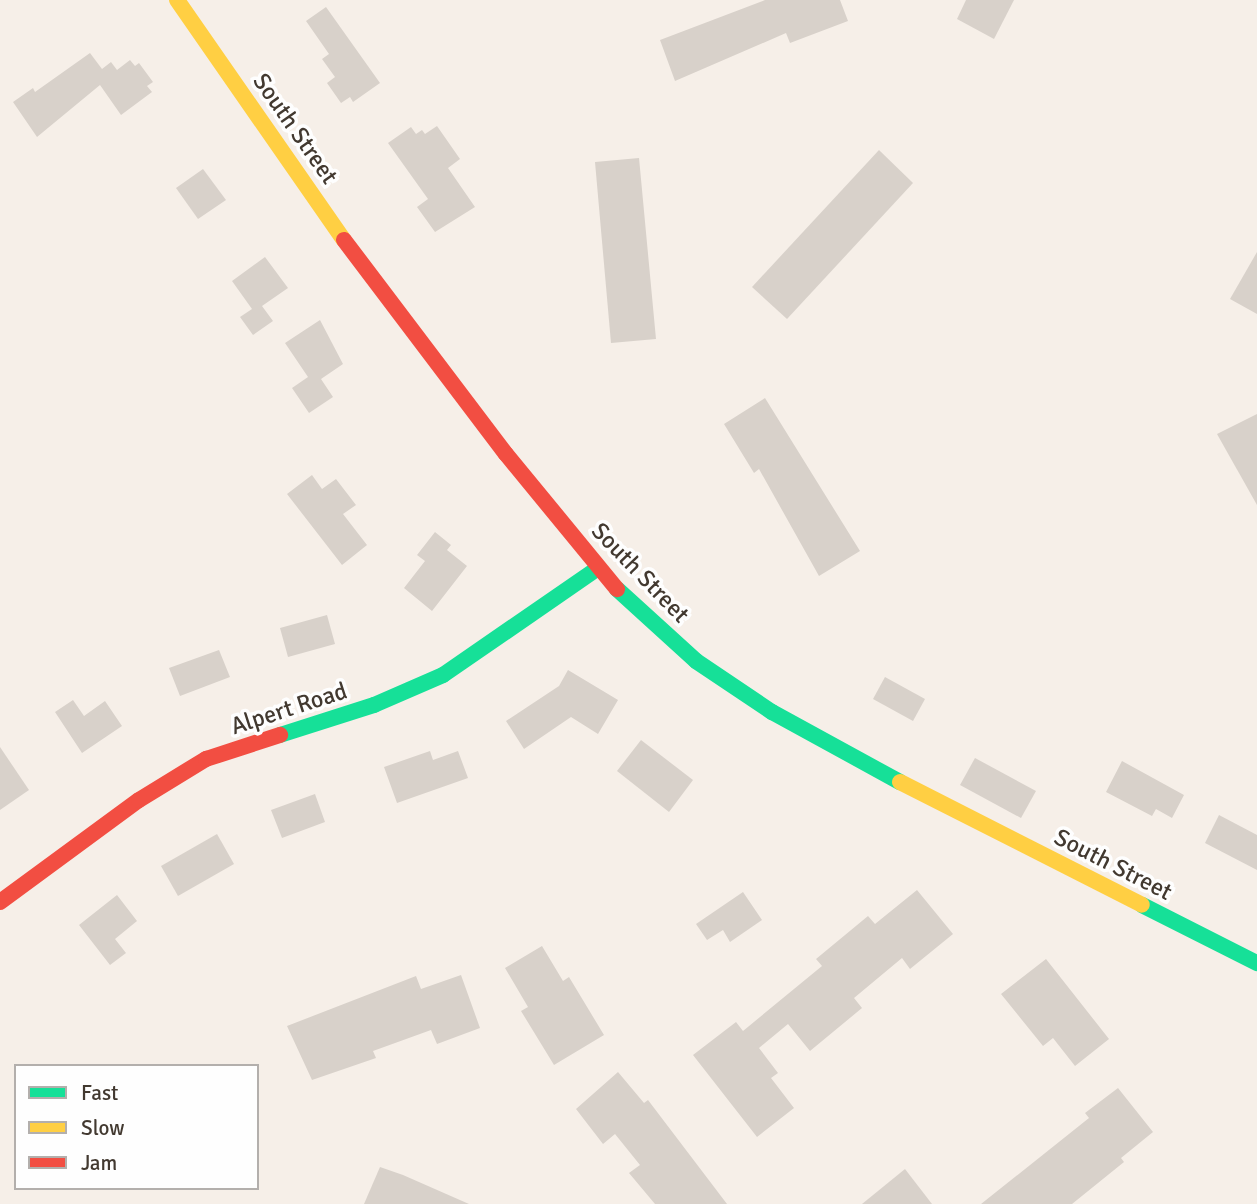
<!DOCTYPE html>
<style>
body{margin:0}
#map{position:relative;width:1257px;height:1204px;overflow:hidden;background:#f6efe8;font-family:Signika,sans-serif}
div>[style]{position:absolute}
.building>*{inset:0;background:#d8d1ca}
.fast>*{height:16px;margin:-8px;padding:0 8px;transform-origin:8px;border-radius:8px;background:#16e098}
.slow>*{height:16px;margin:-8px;padding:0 8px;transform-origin:8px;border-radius:8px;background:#ffcf43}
.jam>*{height:16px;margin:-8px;padding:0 8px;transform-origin:8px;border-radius:8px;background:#f24e42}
span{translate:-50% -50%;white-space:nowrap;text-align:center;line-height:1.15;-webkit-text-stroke:7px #fefefe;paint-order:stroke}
.street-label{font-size:24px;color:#423930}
.legend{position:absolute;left:14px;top:1064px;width:245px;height:126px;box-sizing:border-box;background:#fefefe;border:2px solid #b3afac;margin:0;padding:9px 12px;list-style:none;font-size:21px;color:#423930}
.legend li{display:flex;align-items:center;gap:14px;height:35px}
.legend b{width:35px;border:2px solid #b3afac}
</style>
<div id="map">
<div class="building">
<i style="clip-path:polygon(765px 0,840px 0,848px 21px,790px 43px,786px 33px,675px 81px,660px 40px)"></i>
<i style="clip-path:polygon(966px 0,1014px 0,994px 39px,957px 19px)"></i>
<i style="clip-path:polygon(326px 7px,380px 83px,353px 102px,350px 97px,341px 103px,327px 83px,335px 77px,322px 59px,329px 54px,306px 21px)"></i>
<i style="clip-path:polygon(90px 53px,102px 69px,111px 62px,117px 70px,130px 60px,135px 66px,139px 63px,153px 82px,147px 86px,152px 92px,121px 115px,100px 85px,37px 137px,13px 102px,33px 88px,35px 92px)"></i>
<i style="clip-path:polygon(437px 126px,460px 159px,448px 168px,475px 207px,435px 232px,417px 207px,428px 199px,388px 143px,411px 127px,416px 134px,422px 130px,425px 134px)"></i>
<i style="clip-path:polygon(879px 150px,913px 183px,787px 319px,752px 287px)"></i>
<i style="clip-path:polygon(639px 158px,656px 339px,611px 343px,595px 162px)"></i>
<i style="clip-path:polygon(203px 169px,226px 200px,198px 219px,176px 188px)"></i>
<i style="clip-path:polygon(1257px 252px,1257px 314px,1230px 299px)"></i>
<i style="clip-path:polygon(265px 257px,288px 288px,262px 306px,273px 321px,253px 335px,240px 317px,252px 309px,232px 281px)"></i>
<i style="clip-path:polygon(320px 320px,343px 364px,321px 379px,333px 397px,309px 413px,292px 388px,308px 377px,285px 343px)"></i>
<i style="clip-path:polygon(765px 398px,860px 551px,819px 576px,759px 469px,754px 473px,724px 424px)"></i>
<i style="clip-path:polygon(1257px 414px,1257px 505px,1217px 434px)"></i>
<i style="clip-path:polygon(312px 475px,322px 489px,336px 479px,356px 505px,343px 514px,367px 545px,342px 565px,287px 494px)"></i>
<i style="clip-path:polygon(435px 532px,451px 545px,447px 550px,467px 566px,432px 611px,404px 588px,425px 561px,417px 555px)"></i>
<i style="clip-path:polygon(327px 615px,335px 644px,288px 657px,280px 628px)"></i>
<i style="clip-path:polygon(219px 650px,230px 677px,180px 696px,169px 668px)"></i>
<i style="clip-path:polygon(568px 670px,618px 700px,598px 734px,571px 717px,524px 749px,506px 721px,559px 686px)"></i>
<i style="clip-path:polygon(885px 677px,925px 699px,913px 721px,873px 699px)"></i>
<i style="clip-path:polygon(73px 700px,84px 716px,105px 701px,122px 726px,82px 753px,55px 712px)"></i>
<i style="clip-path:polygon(641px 740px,693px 780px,669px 812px,617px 771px)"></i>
<i style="clip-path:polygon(0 747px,29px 790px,0 810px)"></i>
<i style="clip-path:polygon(430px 751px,433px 760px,458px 751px,468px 778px,397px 803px,384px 767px)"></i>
<i style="clip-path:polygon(975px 758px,1036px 791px,1021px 818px,960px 785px)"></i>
<i style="clip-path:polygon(1122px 761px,1184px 795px,1172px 818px,1156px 809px,1152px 816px,1106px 792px)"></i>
<i style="clip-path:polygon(315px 794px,325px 822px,282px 838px,271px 810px)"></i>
<i style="clip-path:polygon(1219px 815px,1257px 835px,1257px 870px,1205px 843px)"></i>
<i style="clip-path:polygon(217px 834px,234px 864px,178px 896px,161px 866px)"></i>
<i style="clip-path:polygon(917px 890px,953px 934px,910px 969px,902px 958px,854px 998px,862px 1008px,810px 1051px,788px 1024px,759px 1048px,778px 1073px,771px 1078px,794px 1108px,757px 1137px,693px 1055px,736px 1022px,743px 1031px,822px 966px,816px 959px,868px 916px,875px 924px)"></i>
<i style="clip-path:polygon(743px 892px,762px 920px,730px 942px,723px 930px,707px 940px,696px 924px)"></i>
<i style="clip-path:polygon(117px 895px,137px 921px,115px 939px,126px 953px,110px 965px,79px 925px)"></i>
<i style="clip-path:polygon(542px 946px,563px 981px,569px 977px,604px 1035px,554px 1065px,521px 1011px,528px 1007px,505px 968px)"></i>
<i style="clip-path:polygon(1046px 959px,1109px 1039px,1075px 1066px,1053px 1038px,1043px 1046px,1001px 994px)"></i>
<i style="clip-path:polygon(461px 975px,480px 1028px,437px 1044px,431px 1030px,373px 1051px,376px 1058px,312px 1080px,287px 1026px,416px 976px,421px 989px)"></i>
<i style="clip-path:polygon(618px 1072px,644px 1103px,648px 1100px,727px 1204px,655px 1204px,629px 1173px,640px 1165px,615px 1134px,603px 1144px,576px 1109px)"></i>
<i style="clip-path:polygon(1118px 1088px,1153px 1132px,1121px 1158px,1124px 1162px,1072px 1204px,981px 1204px,1089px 1118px,1085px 1113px)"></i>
<i style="clip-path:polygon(380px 1167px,403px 1175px,469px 1204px,364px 1204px)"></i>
<i style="clip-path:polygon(905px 1169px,932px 1204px,862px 1204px)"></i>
</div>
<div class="fast">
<i style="left:617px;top:589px;width:107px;rotate:42.3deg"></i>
<i style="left:696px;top:661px;width:92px;rotate:33.9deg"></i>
<i style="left:772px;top:712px;width:146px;rotate:28.7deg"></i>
<i style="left:280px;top:735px;width:99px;rotate:-17.7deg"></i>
<i style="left:374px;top:705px;width:75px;rotate:-23.5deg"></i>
<i style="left:443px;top:675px;width:188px;rotate:-34.6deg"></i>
<i style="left:1142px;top:905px;width:129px;rotate:26.8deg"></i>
</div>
<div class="slow">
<i style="left:177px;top:0;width:292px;rotate:55.2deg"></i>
<i style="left:900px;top:782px;width:271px;rotate:26.9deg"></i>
</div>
<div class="jam">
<i style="left:344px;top:240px;width:268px;rotate:52.9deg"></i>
<i style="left:506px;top:454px;width:175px;rotate:50.6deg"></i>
<i style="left:0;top:902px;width:172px;rotate:-36.3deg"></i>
<i style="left:139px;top:800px;width:79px;rotate:-31.5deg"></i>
<i style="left:206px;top:759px;width:78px;rotate:-18deg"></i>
</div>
<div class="street-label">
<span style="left:295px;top:129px;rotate:55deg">South Street</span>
<span style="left:640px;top:573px;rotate:46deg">South Street</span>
<span style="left:289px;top:709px;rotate:-18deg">Alpert Road</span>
<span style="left:1113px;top:865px;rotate:27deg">South Street</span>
</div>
<ul class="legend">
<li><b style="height:9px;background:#16e098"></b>Fast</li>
<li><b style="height:9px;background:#ffcf43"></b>Slow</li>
<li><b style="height:9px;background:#f24e42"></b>Jam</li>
</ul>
</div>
